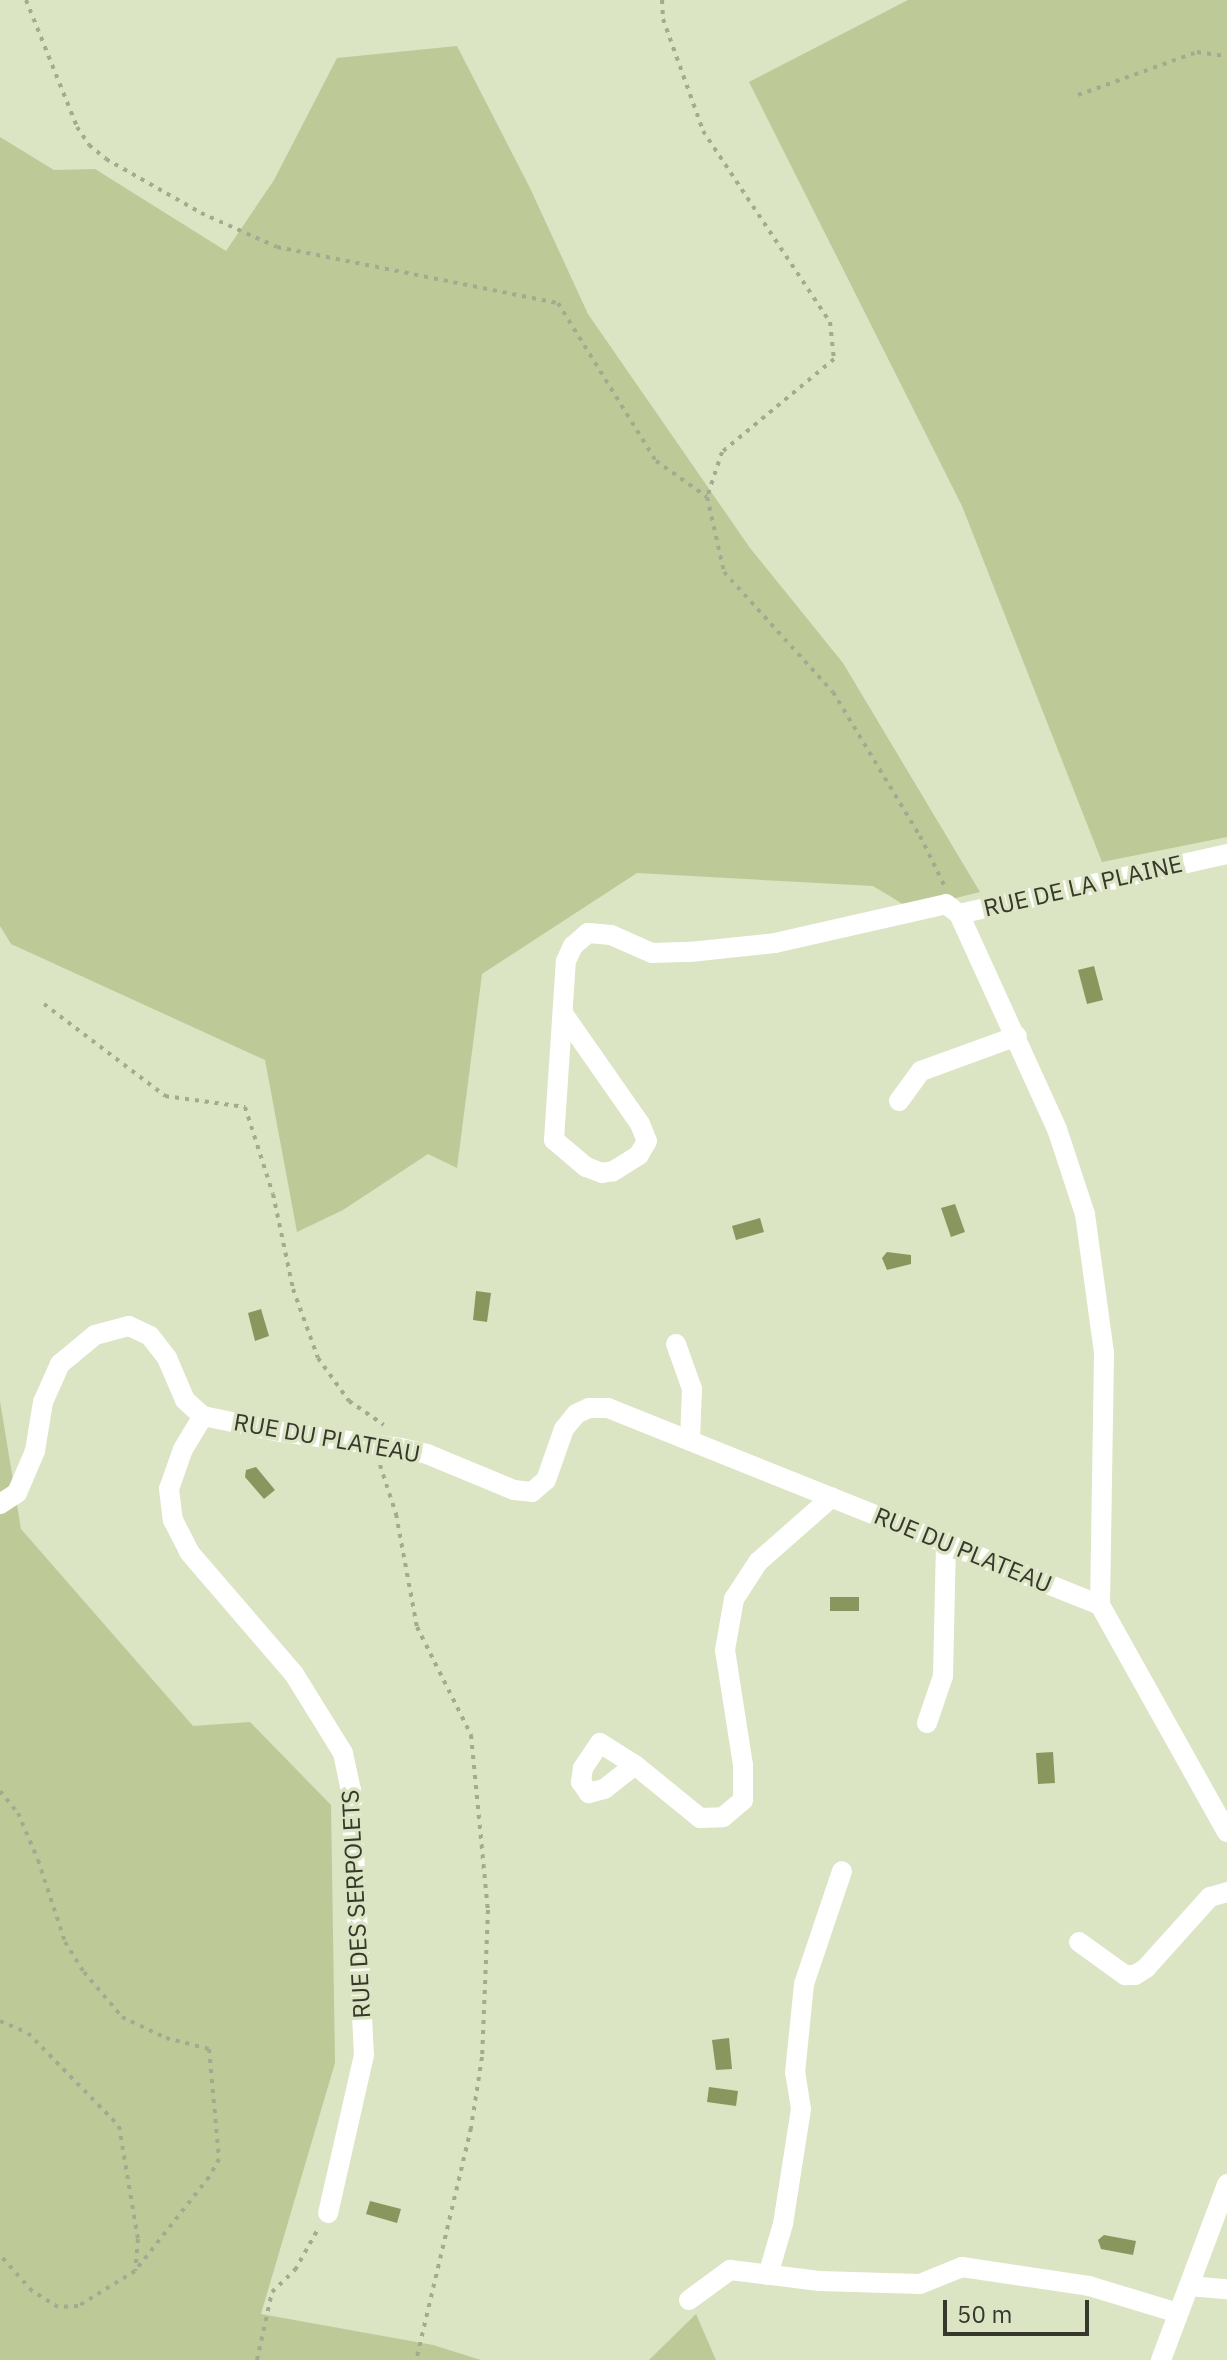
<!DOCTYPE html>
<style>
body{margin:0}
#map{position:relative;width:1227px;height:2360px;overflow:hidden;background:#dbe4c3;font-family:"IBM Plex Sans",sans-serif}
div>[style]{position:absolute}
.green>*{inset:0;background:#bdca98}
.water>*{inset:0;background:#89975e}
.path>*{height:4px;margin-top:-2px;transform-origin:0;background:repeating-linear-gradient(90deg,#a3aa8f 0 4px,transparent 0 10px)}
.minor>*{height:20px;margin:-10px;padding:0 10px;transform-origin:10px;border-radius:10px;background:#fff}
span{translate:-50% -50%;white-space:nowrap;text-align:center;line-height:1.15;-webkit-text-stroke:7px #dbe4c3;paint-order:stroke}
.street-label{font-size:24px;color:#35382b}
.scale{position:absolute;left:943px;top:2300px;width:146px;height:36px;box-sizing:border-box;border:4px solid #35382b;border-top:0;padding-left:10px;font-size:24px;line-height:28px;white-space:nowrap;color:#35382b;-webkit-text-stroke:6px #dbe4c3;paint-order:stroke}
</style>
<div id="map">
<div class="green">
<i style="clip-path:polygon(908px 0,1227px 0,1227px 837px,1102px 862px,962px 506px,749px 82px)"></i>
<i style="clip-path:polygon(457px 46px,530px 188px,588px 314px,750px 548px,843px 663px,980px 892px,911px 909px,873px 886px,637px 873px,482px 974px,457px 1168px,428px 1154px,343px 1210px,297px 1232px,265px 1060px,11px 944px,0 926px,0 137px,54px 170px,95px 169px,226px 251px,274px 180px,337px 58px)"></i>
<i style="clip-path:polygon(0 1401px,21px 1529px,193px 1726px,250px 1722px,331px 1805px,335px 2063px,261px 2314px,433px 2345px,481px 2360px,0 2360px)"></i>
<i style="clip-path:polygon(696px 2314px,716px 2360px,649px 2360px)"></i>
</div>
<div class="water">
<i style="clip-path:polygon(1094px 966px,1103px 1000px,1087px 1004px,1078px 970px)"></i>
<i style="clip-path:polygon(955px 1204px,965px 1232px,951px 1237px,941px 1208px)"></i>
<i style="clip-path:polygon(760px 1218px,764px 1232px,736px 1240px,732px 1226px)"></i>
<i style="clip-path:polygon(887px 1252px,911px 1255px,911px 1264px,887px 1270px,882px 1258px)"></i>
<i style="clip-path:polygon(476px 1291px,491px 1293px,487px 1322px,473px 1320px)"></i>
<i style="clip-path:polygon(261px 1309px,269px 1336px,255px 1341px,248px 1313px)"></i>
<i style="clip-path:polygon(256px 1467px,275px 1490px,264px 1499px,245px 1477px,246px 1470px)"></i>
<i style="clip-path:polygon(830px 1597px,859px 1597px,859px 1611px,830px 1611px)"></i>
<i style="clip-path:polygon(1053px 1752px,1055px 1783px,1038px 1784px,1036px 1753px)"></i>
<i style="clip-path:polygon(729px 2038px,732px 2069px,716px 2070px,712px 2040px)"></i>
<i style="clip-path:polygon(709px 2087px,738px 2091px,736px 2106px,707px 2102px)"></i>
<i style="clip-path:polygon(370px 2201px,401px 2209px,397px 2223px,366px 2214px)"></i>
<i style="clip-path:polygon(1104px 2235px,1136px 2241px,1133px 2255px,1101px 2249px,1098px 2240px)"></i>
</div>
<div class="path">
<i style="left:26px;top:0;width:137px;rotate:68.1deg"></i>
<i style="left:77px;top:127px;width:22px;rotate:56deg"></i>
<i style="left:89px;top:145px;width:22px;rotate:39deg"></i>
<i style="left:106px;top:159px;width:109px;rotate:29.6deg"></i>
<i style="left:201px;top:213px;width:83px;rotate:24.1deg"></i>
<i style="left:277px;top:247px;width:287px;rotate:11.3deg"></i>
<i style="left:558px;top:303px;width:186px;rotate:58.2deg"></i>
<i style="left:656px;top:461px;width:62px;rotate:35.2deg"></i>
<i style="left:662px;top:0;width:19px;rotate:87deg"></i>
<i style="left:663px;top:19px;width:119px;rotate:70.3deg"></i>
<i style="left:703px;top:131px;width:229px;rotate:56.4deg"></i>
<i style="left:830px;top:322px;width:37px;rotate:84deg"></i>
<i style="left:834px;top:359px;width:146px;rotate:140.3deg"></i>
<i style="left:722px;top:452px;width:47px;rotate:108.4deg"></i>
<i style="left:707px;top:497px;width:77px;rotate:77.2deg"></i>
<i style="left:724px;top:572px;width:162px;rotate:47.8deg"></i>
<i style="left:833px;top:692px;width:168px;rotate:58.9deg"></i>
<i style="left:920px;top:836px;width:57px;rotate:63.9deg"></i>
<i style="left:1078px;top:95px;width:127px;rotate:-19.9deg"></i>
<i style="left:1197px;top:52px;width:30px;rotate:8deg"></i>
<i style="left:44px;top:1004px;width:152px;rotate:37.2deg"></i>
<i style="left:165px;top:1096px;width:81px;rotate:7.8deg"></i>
<i style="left:245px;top:1107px;width:91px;rotate:72.2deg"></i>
<i style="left:273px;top:1194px;width:97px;rotate:78.1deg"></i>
<i style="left:293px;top:1289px;width:73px;rotate:70.1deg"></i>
<i style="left:318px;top:1358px;width:53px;rotate:54.2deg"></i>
<i style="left:349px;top:1401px;width:42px;rotate:34.4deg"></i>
<i style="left:380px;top:1465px;width:52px;rotate:71.9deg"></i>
<i style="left:396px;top:1514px;width:115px;rotate:79.5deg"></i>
<i style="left:417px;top:1627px;width:121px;rotate:63.4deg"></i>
<i style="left:471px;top:1735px;width:176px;rotate:84.5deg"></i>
<i style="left:488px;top:1910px;width:147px;rotate:92.3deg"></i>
<i style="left:482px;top:2057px;width:72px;rotate:98.8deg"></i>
<i style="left:471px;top:2128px;width:238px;rotate:103.3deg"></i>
<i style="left:0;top:1791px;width:28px;rotate:51deg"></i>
<i style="left:18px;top:1813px;width:51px;rotate:66.9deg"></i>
<i style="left:38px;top:1860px;width:86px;rotate:71.8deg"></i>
<i style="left:65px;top:1942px;width:36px;rotate:58deg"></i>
<i style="left:84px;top:1972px;width:59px;rotate:49.8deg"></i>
<i style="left:122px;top:2017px;width:49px;rotate:25.5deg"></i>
<i style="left:166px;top:2038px;width:44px;rotate:14.3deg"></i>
<i style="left:209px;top:2049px;width:110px;rotate:84.8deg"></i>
<i style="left:219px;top:2159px;width:21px;rotate:119deg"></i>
<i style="left:209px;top:2177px;width:120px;rotate:128.2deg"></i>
<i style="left:0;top:2021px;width:30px;rotate:23deg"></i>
<i style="left:28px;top:2033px;width:130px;rotate:45.6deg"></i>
<i style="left:119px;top:2126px;width:115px;rotate:80.5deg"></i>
<i style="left:138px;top:2239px;width:32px;rotate:95deg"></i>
<i style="left:135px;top:2271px;width:67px;rotate:148.4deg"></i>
<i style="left:78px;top:2306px;width:20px;rotate:177deg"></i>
<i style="left:58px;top:2307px;width:31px;rotate:-148deg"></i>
<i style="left:32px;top:2291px;width:48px;rotate:-131.6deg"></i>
<i style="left:257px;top:2360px;width:70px;rotate:-77.6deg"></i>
<i style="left:272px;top:2292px;width:32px;rotate:-44deg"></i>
<i style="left:295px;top:2270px;width:47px;rotate:-60.7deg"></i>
</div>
<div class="minor">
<i style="left:959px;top:914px;width:275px;rotate:-12.6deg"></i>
<i style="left:564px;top:1015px;width:133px;rotate:55.1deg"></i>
<i style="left:640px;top:1124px;width:18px;rotate:68deg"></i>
<i style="left:647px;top:1141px;width:16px;rotate:120deg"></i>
<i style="left:639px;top:1155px;width:31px;rotate:148deg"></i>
<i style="left:613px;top:1171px;width:11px;rotate:170deg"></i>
<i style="left:602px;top:1173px;width:17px;rotate:-159deg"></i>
<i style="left:586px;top:1167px;width:42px;rotate:-139.8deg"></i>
<i style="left:554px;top:1140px;width:179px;rotate:-86.2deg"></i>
<i style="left:566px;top:961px;width:17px;rotate:-65deg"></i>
<i style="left:573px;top:946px;width:20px;rotate:-41deg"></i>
<i style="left:588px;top:933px;width:23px;rotate:5deg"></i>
<i style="left:611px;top:935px;width:45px;rotate:23.7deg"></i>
<i style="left:652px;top:953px;width:38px;rotate:-2deg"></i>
<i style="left:690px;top:952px;width:85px;rotate:-6deg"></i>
<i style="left:775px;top:943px;width:175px;rotate:-12.8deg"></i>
<i style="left:946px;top:904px;width:16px;rotate:38deg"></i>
<i style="left:959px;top:914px;width:236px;rotate:65.5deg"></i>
<i style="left:1057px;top:1129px;width:89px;rotate:71.8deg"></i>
<i style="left:1085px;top:1214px;width:140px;rotate:82.2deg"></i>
<i style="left:1104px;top:1353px;width:252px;rotate:90.9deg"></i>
<i style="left:1100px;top:1605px;width:260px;rotate:60.8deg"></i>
<i style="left:899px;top:1101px;width:37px;rotate:-54deg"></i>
<i style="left:921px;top:1071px;width:102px;rotate:-20deg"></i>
<i style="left:676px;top:1344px;width:48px;rotate:70.4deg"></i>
<i style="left:692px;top:1389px;width:51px;rotate:92.2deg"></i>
<i style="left:203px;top:1416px;width:39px;rotate:121deg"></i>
<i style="left:183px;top:1449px;width:42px;rotate:109.3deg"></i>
<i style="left:169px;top:1489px;width:31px;rotate:83deg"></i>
<i style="left:173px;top:1520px;width:36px;rotate:63deg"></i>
<i style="left:189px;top:1552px;width:161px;rotate:49.3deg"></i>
<i style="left:294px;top:1674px;width:93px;rotate:58.2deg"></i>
<i style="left:343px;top:1753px;width:38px;rotate:78deg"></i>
<i style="left:351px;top:1790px;width:265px;rotate:87.2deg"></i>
<i style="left:364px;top:2055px;width:162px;rotate:102.8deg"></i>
<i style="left:0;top:1504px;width:20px;rotate:-33deg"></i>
<i style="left:17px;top:1493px;width:46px;rotate:-66.8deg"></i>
<i style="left:35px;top:1451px;width:50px;rotate:-80.7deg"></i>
<i style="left:43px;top:1402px;width:42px;rotate:-65.9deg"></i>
<i style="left:60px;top:1364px;width:45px;rotate:-39.6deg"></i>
<i style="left:95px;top:1335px;width:35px;rotate:-15deg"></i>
<i style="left:129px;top:1326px;width:23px;rotate:25deg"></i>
<i style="left:150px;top:1336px;width:28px;rotate:52deg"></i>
<i style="left:167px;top:1358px;width:46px;rotate:66.8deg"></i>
<i style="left:185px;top:1400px;width:24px;rotate:42deg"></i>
<i style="left:203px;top:1416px;width:80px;rotate:11.6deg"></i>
<i style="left:281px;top:1432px;width:121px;rotate:7.6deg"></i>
<i style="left:401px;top:1448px;width:27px;rotate:13deg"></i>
<i style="left:427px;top:1454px;width:94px;rotate:22.5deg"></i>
<i style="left:514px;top:1490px;width:18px;rotate:6deg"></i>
<i style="left:532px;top:1492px;width:18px;rotate:-41deg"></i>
<i style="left:546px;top:1480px;width:54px;rotate:-70.6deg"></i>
<i style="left:564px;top:1429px;width:19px;rotate:-51deg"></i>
<i style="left:576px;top:1414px;width:14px;rotate:-25deg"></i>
<i style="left:589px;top:1408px;width:19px"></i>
<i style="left:608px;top:1408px;width:530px;rotate:21.82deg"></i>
<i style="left:927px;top:1723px;width:50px;rotate:-71.2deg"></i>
<i style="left:943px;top:1676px;width:134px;rotate:-88.7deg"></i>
<i style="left:635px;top:1765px;width:39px;rotate:142deg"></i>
<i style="left:604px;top:1789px;width:16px;rotate:165deg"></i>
<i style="left:589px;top:1793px;width:14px;rotate:-126deg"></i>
<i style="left:581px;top:1782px;width:14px;rotate:-82deg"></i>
<i style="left:583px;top:1768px;width:30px;rotate:-56deg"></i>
<i style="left:600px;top:1743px;width:41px;rotate:32.2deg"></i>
<i style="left:635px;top:1765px;width:84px;rotate:39.2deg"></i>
<i style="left:700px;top:1818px;width:23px;rotate:-2deg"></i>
<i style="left:723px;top:1817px;width:26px;rotate:-40deg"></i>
<i style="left:743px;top:1800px;width:35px;rotate:-90deg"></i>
<i style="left:743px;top:1765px;width:116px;rotate:-98.9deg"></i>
<i style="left:725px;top:1650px;width:52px;rotate:-80deg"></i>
<i style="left:734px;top:1599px;width:44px;rotate:-57deg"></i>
<i style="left:758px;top:1562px;width:98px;rotate:-41.3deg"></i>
<i style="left:1079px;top:1942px;width:57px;rotate:35.7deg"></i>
<i style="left:1125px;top:1975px;width:10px"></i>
<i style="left:1135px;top:1975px;width:13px;rotate:-32deg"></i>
<i style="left:1146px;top:1968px;width:96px;rotate:-48deg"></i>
<i style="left:1210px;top:1897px;width:18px;rotate:-16deg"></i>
<i style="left:768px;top:2275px;width:53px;rotate:-73.6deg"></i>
<i style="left:783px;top:2224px;width:116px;rotate:-81.1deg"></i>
<i style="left:801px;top:2109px;width:36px;rotate:-99deg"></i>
<i style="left:795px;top:2073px;width:89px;rotate:-84.2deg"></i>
<i style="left:804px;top:1984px;width:119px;rotate:-71.4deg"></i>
<i style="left:1189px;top:2286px;width:38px;rotate:5deg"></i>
<i style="left:689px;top:2300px;width:51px;rotate:-36.2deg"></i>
<i style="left:730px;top:2270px;width:90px;rotate:7deg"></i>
<i style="left:819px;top:2281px;width:101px;rotate:1.7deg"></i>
<i style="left:920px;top:2284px;width:45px;rotate:-22deg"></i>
<i style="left:962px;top:2267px;width:128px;rotate:8.5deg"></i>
<i style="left:1089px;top:2286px;width:93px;rotate:16.9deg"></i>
<i style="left:1161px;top:2360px;width:188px;rotate:-69.4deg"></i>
</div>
<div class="street-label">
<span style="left:1083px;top:886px;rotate:-13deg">RUE DE LA PLAINE</span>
<span style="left:327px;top:1438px;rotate:10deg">RUE DU PLATEAU</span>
<span style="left:963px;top:1550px;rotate:22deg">RUE DU PLATEAU</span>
<span style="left:356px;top:1904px;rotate:-93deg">RUE DES SERPOLETS</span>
</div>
<div class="scale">50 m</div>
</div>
